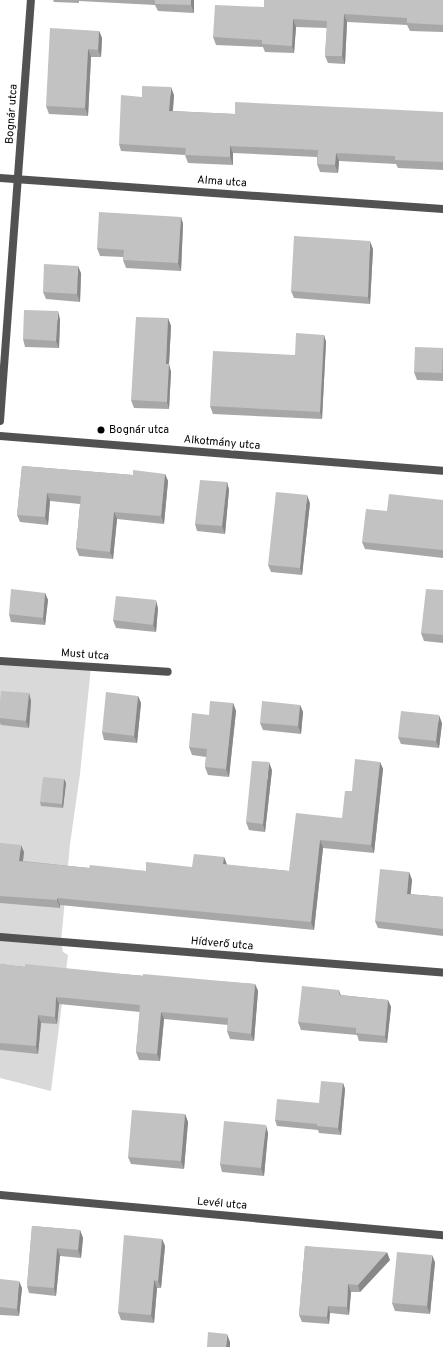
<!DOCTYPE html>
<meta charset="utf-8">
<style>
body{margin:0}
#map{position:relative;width:443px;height:1347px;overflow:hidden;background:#fff;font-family:Overpass,sans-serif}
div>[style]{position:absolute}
.green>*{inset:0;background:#d9d9d9}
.minor>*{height:8px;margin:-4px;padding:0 4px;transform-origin:4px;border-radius:4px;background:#525252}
.tertiary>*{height:8px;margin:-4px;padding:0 4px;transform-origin:4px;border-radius:4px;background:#525252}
.wall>*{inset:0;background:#a7a7a7}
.shaded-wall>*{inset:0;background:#888}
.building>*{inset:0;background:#c2c2c2}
.dots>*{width:11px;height:11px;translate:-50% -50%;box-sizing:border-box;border:2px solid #fff;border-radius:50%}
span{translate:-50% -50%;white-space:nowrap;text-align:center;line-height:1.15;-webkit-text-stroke:3px #fff;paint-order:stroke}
.street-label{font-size:11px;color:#000}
.poi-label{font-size:11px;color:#000}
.left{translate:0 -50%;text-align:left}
</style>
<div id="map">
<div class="green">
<i style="clip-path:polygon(0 661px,91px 667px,80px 774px,70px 844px,61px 942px,63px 952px,68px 955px,51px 1091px,0 1078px)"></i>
</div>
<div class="minor">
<i style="left:0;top:178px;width:444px;rotate:4deg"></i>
<i style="left:0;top:421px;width:422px;rotate:-85.8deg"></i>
<i style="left:0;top:661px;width:168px;rotate:3.7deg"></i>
<i style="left:0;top:937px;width:444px;rotate:4.6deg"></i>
<i style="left:0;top:1195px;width:445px;rotate:5.2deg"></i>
</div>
<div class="tertiary">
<i style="left:0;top:436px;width:444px;rotate:4.5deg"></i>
</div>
<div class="wall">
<i style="clip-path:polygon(53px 0,194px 0,194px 13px,158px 11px,155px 5px,79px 1px,79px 3px,54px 2px)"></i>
<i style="clip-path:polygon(443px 0,443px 32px,410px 31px,407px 25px,347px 22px,345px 64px,328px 63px,325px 56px,327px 28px,296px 27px,294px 53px,265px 52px,263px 47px,216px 45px,213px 37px,264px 7px)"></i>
<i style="clip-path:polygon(99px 31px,102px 38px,101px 57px,91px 57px,88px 116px,49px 114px,46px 106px)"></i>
<i style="clip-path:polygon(174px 95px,173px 111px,235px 114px,443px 112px,443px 170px,398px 168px,396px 164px,339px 161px,338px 173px,320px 172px,317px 164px,317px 157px,233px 153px,233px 165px,188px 163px,185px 155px,121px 151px,119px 144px,142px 97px)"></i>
<i style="clip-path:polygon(181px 217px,183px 224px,181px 271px,126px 268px,123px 260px,123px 257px,100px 256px,97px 248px)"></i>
<i style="clip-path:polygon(373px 249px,370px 304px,294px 298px,291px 291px)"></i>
<i style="clip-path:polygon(81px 273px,80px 302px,46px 299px,43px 292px)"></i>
<i style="clip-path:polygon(168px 318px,171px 326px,169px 364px,171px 372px,169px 409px,134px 408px,131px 400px)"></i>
<i style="clip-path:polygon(60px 319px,59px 348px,25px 347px,23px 339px)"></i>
<i style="clip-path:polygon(324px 335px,326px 342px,322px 419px,213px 414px,210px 406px,295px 355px)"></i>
<i style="clip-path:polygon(443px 348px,443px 381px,417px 380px,414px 372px)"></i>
<i style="clip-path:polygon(22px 466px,133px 475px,165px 474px,168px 481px,164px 524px,117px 519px,113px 559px,79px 556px,76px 548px,80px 504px,50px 501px,48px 525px,20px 522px,17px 515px)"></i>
<i style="clip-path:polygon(227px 482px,229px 490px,225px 534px,197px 531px,195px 524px)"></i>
<i style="clip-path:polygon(443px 500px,443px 558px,365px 549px,362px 542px,387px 511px)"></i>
<i style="clip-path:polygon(310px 503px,302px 575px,271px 572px,268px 565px)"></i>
<i style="clip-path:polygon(443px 590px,443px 643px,424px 641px,421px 633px)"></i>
<i style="clip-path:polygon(45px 593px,48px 600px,45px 625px,11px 622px,9px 614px)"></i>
<i style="clip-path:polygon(158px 608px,156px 632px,116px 628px,113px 620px)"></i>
<i style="clip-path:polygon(29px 693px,31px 701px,29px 728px,1px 725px,0 723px,0 702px)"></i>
<i style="clip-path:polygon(138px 696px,141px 703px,137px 743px,104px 740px,102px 732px)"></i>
<i style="clip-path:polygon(233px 703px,236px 711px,229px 777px,208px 775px,205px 767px,206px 757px,192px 755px,189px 747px,209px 715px)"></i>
<i style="clip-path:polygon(300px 705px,303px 712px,301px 734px,263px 730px,260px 723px)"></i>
<i style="clip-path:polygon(442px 723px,439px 748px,401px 744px,398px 737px)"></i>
<i style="clip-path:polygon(380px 762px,383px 769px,374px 853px,323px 848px,314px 930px,60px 905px,60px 908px,0 903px,0 843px,24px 852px,23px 861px,89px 868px,146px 871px,192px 867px,224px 857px,227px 865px,289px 871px,342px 818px,352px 791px)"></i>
<i style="clip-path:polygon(272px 770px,265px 832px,249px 830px,246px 822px)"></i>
<i style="clip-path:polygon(64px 779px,66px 783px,63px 808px,41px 806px,40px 802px)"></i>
<i style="clip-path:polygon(409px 872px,412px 880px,410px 894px,443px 897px,443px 936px,378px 928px,375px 921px)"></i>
<i style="clip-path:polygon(0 964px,25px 967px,255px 984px,258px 991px,254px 1041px,230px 1039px,227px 1031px,228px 1025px,164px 1019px,160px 1061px,139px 1060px,136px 1052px,140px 1012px,59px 1004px,57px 1024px,41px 1023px,38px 1054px,0 1050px)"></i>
<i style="clip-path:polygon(339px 990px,341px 995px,388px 1000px,391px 1007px,387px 1043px,359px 1041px,357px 1035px,301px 1030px,298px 1022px)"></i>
<i style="clip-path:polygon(343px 1083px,345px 1089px,341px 1135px,319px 1133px,318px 1130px,277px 1126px,275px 1120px,319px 1103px)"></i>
<i style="clip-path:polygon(185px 1114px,188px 1122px,184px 1169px,131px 1164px,128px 1157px)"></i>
<i style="clip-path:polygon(268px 1133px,264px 1176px,222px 1172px,220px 1164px)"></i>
<i style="clip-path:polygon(32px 1226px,80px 1230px,83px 1238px,81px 1258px,60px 1256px,56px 1296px,29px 1293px,27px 1286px)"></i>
<i style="clip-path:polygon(162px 1239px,165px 1246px,161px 1288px,157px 1288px,154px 1323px,121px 1320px,118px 1312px)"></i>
<i style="clip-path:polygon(305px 1246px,390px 1260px,360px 1292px,351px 1292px,349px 1315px,330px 1313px,329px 1324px,302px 1322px,299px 1315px)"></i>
<i style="clip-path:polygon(435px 1262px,430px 1314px,395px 1311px,392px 1303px)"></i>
<i style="clip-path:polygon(0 1279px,22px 1288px,19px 1316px,0 1315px)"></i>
</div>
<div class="shaded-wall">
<i style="clip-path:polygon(191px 0,194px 0,194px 13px,191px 5px)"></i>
<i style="clip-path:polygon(344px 14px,347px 22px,345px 64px,342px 56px)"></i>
<i style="clip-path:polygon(293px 19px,296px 27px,294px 53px,292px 46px)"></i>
<i style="clip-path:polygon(99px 31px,102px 38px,101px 57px,98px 50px)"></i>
<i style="clip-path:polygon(88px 49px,91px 57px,88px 116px,85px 108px)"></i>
<i style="clip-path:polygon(171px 87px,174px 95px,172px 118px,169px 111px)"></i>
<i style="clip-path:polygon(230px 146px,233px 153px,233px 165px,230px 157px)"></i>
<i style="clip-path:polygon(336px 153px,339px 161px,338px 173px,335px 165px)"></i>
<i style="clip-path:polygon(181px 217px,183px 224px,181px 271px,178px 263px)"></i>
<i style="clip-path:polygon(370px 241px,373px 249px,370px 304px,368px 297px)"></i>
<i style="clip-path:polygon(78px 266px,81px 273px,80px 302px,77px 294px)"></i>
<i style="clip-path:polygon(58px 311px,60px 319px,59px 348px,56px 341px)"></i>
<i style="clip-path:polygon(168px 318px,171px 326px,169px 364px,171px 372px,169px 409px,167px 402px,166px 364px)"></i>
<i style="clip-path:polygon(324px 335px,326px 342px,322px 419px,320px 412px)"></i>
<i style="clip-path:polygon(165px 474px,168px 481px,164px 524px,161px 516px)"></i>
<i style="clip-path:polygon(227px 482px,229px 490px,225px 534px,222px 526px)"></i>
<i style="clip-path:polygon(47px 493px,50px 501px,48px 525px,45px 517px)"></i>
<i style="clip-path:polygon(307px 495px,310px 503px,302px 575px,300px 568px)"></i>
<i style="clip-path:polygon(114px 512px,117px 519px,113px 559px,110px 552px)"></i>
<i style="clip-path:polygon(45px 593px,48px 600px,45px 625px,43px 618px)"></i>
<i style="clip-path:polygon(156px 600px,158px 608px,156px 632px,153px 625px)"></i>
<i style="clip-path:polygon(29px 693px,31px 701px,29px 728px,26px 721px)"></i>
<i style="clip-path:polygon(138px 696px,141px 703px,137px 743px,134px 736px)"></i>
<i style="clip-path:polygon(233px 703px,236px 711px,229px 777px,226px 769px)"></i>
<i style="clip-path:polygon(300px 705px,303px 712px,301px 734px,298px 726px)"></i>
<i style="clip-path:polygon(439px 715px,442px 723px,439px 748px,436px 741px)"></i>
<i style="clip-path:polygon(269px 762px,272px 770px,265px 832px,263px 824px)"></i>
<i style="clip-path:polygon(380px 762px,383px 769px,374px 853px,371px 845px)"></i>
<i style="clip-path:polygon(64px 779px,66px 783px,63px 808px,62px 804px)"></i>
<i style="clip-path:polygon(320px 840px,323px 848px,314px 930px,311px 922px)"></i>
<i style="clip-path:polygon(21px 845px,24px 852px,22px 868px,19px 861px)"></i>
<i style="clip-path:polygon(224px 857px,227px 865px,223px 864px)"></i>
<i style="clip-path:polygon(409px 872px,412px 880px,410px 902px,407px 894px)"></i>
<i style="clip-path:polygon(57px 898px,60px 905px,60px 908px,57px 900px)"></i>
<i style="clip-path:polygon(255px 984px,258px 991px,254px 1041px,251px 1034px)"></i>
<i style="clip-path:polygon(56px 997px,59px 1004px,57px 1024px,55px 1017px)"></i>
<i style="clip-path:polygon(388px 1000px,391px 1007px,387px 1043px,385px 1036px)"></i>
<i style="clip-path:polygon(161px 1012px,164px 1019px,160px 1061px,157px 1054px)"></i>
<i style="clip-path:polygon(38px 1015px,41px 1023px,38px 1054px,36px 1046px)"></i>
<i style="clip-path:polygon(343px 1083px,345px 1089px,341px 1135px,338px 1128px)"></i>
<i style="clip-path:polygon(185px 1114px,188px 1122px,184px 1169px,181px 1161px)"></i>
<i style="clip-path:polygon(266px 1125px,268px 1133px,264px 1176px,261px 1168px)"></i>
<i style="clip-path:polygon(80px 1230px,83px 1238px,81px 1258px,78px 1250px)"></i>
<i style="clip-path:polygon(162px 1239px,165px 1246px,161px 1288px,158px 1281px)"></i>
<i style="clip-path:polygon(57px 1248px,60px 1256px,56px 1296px,54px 1288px)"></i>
<i style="clip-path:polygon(387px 1252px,390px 1260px,360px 1292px,358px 1285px)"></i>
<i style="clip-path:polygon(432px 1255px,435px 1262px,430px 1314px,427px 1306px)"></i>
<i style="clip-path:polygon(154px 1280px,157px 1288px,154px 1323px,151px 1315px)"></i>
<i style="clip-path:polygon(19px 1281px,22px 1288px,19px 1316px,17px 1309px)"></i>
<i style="clip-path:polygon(348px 1284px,351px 1292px,349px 1315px,347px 1307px)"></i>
<i style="clip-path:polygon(328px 1306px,330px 1313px,329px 1324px,327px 1317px)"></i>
<i style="clip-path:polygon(227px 1334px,230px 1342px,230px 1347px,226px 1347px)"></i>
</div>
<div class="building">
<i style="clip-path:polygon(155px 0,191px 0,191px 5px,155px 4px)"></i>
<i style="clip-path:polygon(264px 0,443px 0,443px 25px,407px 23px,407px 18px,344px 14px,342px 56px,325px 56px,327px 21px,293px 19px,292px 46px,262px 44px,262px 40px,213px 37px,215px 5px,264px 7px)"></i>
<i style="clip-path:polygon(50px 28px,99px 31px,98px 50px,88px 49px,85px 108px,46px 106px)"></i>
<i style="clip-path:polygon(142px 86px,171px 87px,169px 111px,235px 114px,235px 102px,443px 112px,443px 162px,395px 160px,395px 156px,336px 153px,335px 165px,317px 164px,318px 150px,230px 146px,230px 157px,185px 155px,186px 148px,119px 144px,121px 95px,142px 97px)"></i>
<i style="clip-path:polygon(99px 212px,181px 217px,178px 263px,123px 260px,124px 250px,97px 248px)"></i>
<i style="clip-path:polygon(294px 236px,370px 241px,368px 297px,291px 291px)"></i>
<i style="clip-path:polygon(44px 264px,78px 266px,77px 294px,43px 292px)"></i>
<i style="clip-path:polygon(24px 310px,58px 311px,56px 341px,23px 339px)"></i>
<i style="clip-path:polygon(136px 317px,168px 318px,166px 364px,169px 364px,167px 402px,131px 400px)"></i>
<i style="clip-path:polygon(296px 333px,324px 335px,320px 412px,210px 406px,213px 351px,295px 355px)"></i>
<i style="clip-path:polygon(415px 347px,443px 348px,442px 373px,414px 372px)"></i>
<i style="clip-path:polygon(22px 466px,133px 475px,133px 470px,165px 474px,161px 516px,114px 512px,110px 552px,76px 548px,81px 496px,47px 493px,45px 517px,17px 515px)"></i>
<i style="clip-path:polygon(200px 480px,227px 482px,222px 526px,195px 524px)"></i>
<i style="clip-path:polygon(276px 492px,307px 495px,300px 568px,268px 565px)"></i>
<i style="clip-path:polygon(389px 494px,443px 500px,443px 550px,362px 542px,366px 509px,387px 511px)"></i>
<i style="clip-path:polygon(11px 589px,45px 593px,43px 618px,9px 614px)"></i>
<i style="clip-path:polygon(426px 589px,443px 590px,443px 635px,421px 633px)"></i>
<i style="clip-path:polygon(116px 596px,156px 600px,153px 625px,113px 620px)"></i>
<i style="clip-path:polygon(1px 691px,29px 693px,26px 721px,0 718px,0 702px)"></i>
<i style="clip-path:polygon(106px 692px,138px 696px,134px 736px,102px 732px)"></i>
<i style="clip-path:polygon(210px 701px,233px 703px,226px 769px,205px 767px,207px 749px,189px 747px,192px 713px,209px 715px)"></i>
<i style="clip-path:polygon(262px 701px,300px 705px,298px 726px,260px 723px)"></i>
<i style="clip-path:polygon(401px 711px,439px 715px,436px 741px,398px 737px)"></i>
<i style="clip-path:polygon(355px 759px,380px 762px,371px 845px,320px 840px,311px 922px,57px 898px,57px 900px,0 896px,0 843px,21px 845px,19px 861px,89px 868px,90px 865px,146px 871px,146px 862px,192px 867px,194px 854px,224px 857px,223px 864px,289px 871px,296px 813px,342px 818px,345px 791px,352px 791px)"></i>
<i style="clip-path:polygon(252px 761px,269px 762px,263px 824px,246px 822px)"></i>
<i style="clip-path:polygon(43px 777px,64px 779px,62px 804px,40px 802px)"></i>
<i style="clip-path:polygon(380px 869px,409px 872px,407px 894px,443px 897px,443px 929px,375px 921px)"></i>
<i style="clip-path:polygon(0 964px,25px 967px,25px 964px,143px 976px,143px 974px,255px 984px,251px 1034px,227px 1031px,228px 1018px,161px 1012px,157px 1054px,136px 1052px,140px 1005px,56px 997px,55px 1017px,38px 1015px,36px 1046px,0 1043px)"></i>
<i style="clip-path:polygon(302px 986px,339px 990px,339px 995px,388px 1000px,385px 1036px,356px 1033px,356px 1028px,298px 1022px)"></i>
<i style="clip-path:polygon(321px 1081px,343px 1083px,338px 1128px,317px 1126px,317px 1124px,275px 1120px,277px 1099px,319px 1103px)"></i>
<i style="clip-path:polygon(132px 1110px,185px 1114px,181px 1161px,128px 1157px)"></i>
<i style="clip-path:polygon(224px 1121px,266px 1125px,261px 1168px,220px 1164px)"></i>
<i style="clip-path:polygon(32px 1226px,80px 1230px,78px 1250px,57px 1248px,54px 1288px,27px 1286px)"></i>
<i style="clip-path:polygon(124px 1235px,162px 1239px,158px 1281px,154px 1280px,151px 1315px,118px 1312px)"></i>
<i style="clip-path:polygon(305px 1246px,387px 1252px,358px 1285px,348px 1284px,347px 1307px,328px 1306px,327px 1317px,299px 1315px)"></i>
<i style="clip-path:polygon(397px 1252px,432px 1255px,427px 1306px,392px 1303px)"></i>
<i style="clip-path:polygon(0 1279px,19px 1281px,17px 1309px,0 1307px)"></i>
<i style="clip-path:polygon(208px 1332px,227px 1334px,226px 1347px,207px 1347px)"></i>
</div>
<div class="dots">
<i style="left:101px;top:430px;background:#000"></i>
</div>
<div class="street-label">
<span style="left:12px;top:114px;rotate:-86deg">Bognár utca</span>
<span style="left:222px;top:182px;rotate:4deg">Alma utca</span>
<span style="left:222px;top:443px;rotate:5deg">Alkotmány utca</span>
<span style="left:85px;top:655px;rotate:4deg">Must utca</span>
<span style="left:222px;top:944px;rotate:5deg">Hídverő utca</span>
<span style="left:222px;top:1204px;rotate:5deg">Levél utca</span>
</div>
<div class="poi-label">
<span class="left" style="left:109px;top:430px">Bognár utca</span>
</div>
</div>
